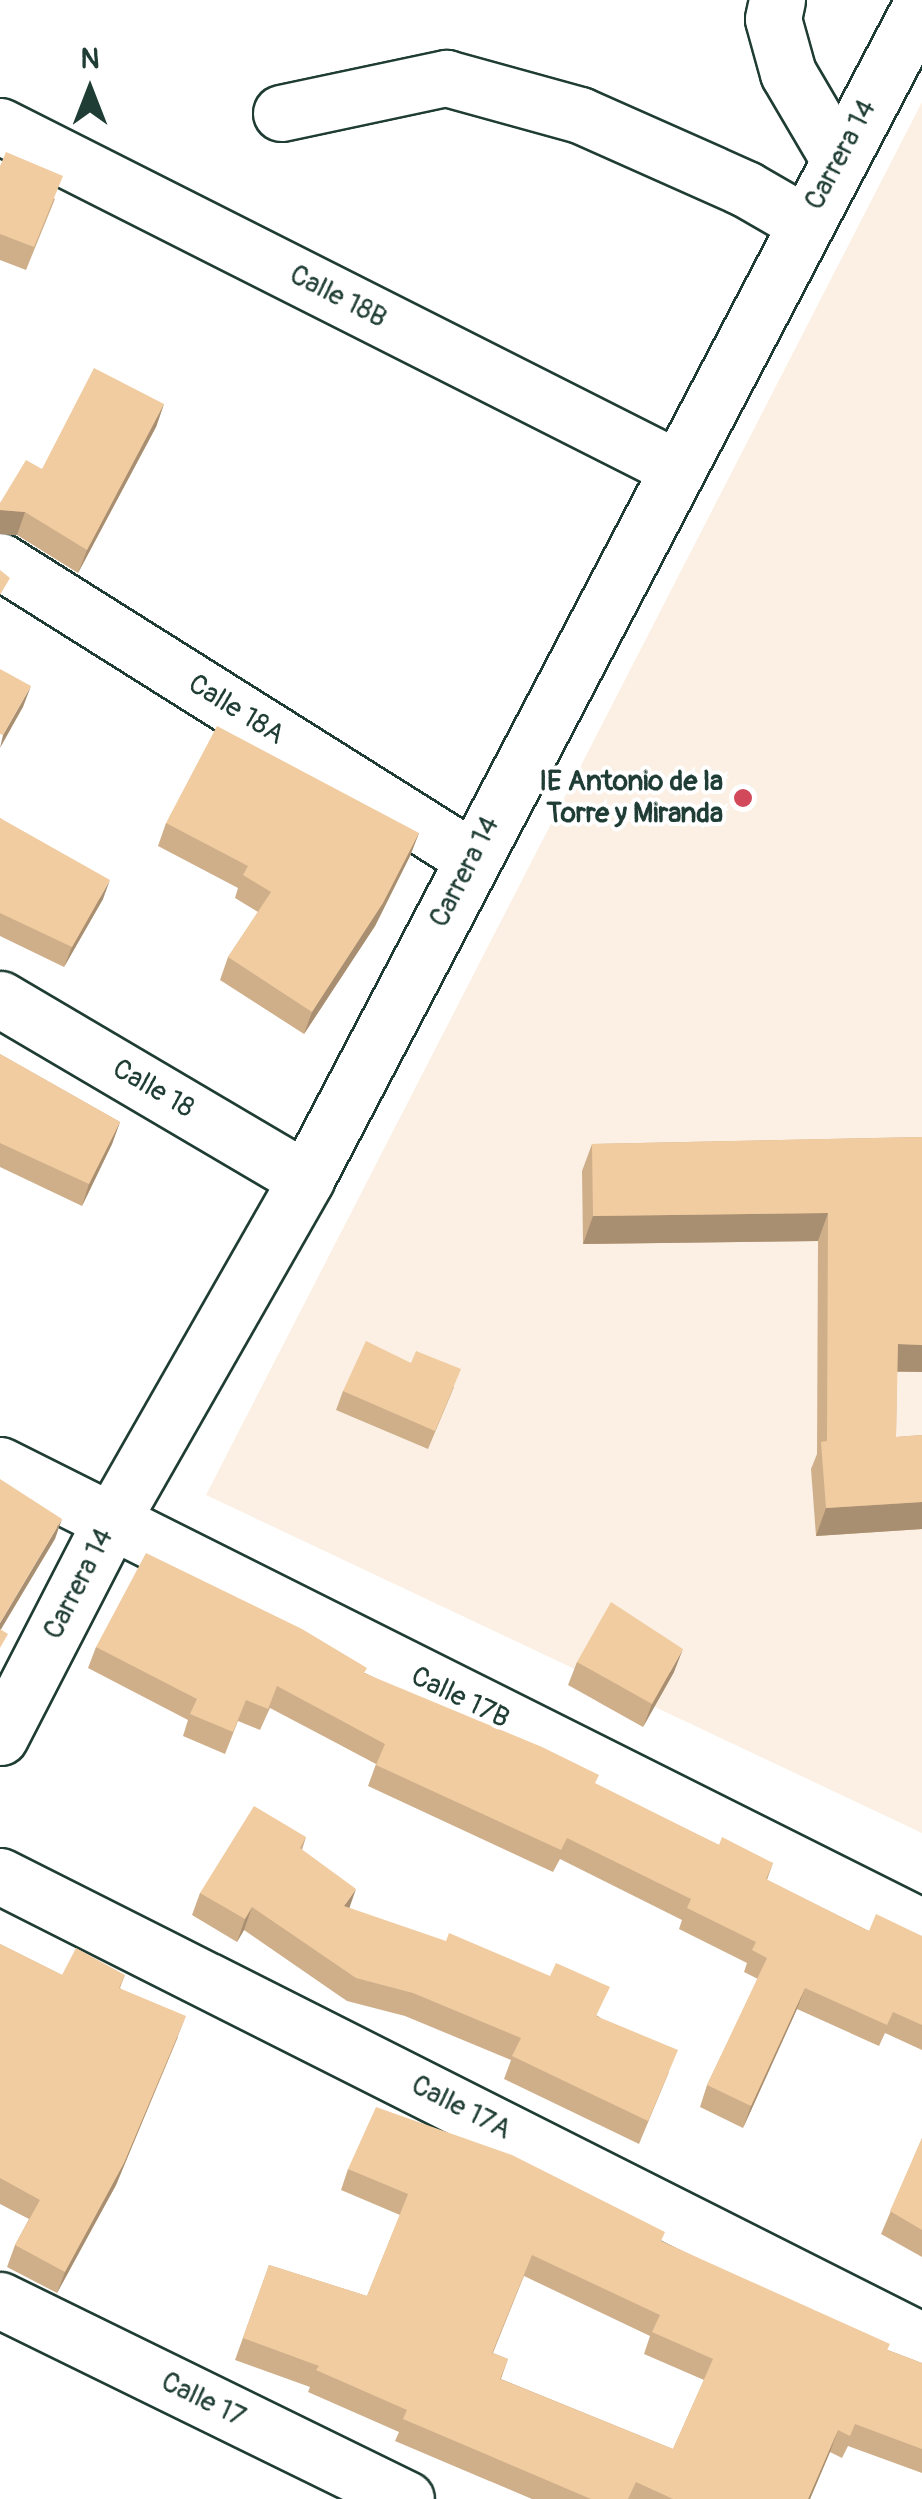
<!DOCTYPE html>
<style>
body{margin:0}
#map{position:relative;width:922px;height:2499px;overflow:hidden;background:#fff;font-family:Pangolin,sans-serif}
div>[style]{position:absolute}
.built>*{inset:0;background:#fbf0e3}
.roads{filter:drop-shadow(2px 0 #1f3d34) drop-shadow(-2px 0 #1f3d34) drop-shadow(0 2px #1f3d34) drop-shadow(0 -2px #1f3d34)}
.minor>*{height:55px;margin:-27.5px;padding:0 27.5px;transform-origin:27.5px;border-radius:27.5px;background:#fff}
.wall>*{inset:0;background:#cfaf8a}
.shaded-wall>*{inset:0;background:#a98f71}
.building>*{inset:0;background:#f1cca1}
.dots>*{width:28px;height:28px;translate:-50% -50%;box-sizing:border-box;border:5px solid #fff;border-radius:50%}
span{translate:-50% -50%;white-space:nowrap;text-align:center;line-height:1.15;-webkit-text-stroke:8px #fff;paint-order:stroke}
.street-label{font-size:28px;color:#1f3d34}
.poi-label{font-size:28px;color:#1f3d34;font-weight:700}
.right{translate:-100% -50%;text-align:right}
.north{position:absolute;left:40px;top:40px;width:100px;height:100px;-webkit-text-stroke:8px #fff;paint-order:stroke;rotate:0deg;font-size:28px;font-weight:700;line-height:40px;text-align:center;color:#1f3d34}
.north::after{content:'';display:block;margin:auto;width:35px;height:45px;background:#1f3d34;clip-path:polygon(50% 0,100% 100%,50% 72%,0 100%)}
</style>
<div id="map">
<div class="built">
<i style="clip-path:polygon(922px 102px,922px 1833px,206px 1495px)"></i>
</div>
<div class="roads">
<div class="minor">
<i style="left:777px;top:0;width:19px;rotate:102deg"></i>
<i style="left:773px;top:19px;width:56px;rotate:74.5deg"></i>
<i style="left:788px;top:73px;width:101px;rotate:59.6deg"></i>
<i style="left:281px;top:113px;width:169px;rotate:-12deg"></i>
<i style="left:446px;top:78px;width:139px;rotate:15.4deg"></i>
<i style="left:580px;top:115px;width:182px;rotate:24deg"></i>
<i style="left:746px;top:189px;width:68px;rotate:30deg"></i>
<i style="left:0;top:126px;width:756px;rotate:26.8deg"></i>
<i style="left:0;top:561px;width:558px;rotate:32.18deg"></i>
<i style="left:0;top:999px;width:355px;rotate:30.5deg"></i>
<i style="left:0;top:1465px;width:1031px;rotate:26.61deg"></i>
<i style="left:0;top:1737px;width:238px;rotate:-62.8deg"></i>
<i style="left:109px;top:1525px;width:398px;rotate:-60.3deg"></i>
<i style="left:306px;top:1179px;width:1328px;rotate:-62.35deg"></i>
<i style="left:0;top:1876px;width:1033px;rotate:26.76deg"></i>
<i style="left:0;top:2300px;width:452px;rotate:26.1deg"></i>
</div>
</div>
<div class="wall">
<i style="clip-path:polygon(0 166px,55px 199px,26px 270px,0 260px)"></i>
<i style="clip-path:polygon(164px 404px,156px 427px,78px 573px,17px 535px,0 534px,0 503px,42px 469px)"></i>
<i style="clip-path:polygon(0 818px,103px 899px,64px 967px,0 936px)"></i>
<i style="clip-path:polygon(166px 823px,419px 833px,410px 856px,375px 926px,304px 1034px,220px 980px,228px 957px,258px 912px,235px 898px,238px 888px,158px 846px)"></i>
<i style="clip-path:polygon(0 1054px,120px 1122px,112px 1144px,82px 1206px,0 1167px)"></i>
<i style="clip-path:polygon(922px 1137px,922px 1372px,897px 1372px,896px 1437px,922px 1435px,922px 1529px,816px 1536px,811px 1469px,817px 1454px,818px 1241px,583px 1244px,582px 1171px,592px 1144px)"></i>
<i style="clip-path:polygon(411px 1363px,454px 1387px,428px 1449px,336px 1410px,343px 1391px)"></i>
<i style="clip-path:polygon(96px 1647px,365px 1673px,719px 1845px,773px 1863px,767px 1880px,869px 1931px,922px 1936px,922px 2050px,885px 2033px,879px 2046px,797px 2009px,743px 2128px,700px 2107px,707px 2085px,758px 1979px,744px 1972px,747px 1963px,679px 1929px,682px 1920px,560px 1859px,553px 1872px,368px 1786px,376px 1764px,270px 1708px,260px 1730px,238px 1721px,225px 1754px,183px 1736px,188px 1720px,88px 1668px)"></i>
<i style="clip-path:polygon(577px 1662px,674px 1672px,643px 1727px,568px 1685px)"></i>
<i style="clip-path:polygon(306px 1837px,302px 1850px,349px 1908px,598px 2016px,669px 2072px,639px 2144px,504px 2079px,511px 2060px,405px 2016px,347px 2001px,244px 1930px,237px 1942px,192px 1915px,200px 1893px)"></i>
<i style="clip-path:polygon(0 1944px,62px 1975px,125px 1975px,120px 1988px,178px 2037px,116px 2185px,57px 2293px,7px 2267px,15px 2245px,29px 2219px,0 2204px)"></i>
<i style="clip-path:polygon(922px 2138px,922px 2257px,881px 2234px)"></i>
<i style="clip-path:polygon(evenodd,348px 2169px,662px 2241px,888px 2350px,922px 2363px,922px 2473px,848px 2446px,842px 2458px,830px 2452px,810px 2499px,532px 2499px,395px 2441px,399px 2432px,308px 2392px,310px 2387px,235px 2360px,269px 2265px,367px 2296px,400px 2215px,341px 2190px,348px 2169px,524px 2276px,650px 2336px,644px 2354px,704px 2380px,673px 2449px,501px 2379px,508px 2359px,493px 2353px,524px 2276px)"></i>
</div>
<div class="shaded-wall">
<i style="clip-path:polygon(164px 404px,156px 427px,78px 573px,87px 550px)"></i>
<i style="clip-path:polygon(0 510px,25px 512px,17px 535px,0 534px)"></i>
<i style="clip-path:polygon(31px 686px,23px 707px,0 748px,3px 735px)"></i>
<i style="clip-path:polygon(419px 833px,410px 856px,375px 926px,304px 1034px,312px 1012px)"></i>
<i style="clip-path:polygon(110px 880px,103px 899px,64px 967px,72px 947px)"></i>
<i style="clip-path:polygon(120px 1122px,112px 1144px,82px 1206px,89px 1184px)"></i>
<i style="clip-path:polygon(828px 1213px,818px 1241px,583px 1244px,593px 1216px)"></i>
<i style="clip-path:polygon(898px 1344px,922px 1345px,922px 1372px,888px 1371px)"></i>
<i style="clip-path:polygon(922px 1502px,922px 1529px,816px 1536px,826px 1508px)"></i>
<i style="clip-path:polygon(62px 1519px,55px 1539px,0 1631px,0 1623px)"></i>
<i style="clip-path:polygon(683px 1649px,674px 1672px,643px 1727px,652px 1704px)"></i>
<i style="clip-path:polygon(356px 1889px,348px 1912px,344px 1906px)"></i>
<i style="clip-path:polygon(252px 1907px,244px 1930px,237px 1942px,245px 1919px)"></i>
<i style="clip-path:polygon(805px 1988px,797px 2009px,743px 2128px,751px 2106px)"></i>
<i style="clip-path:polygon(186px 2016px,116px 2185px,57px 2293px,65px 2272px)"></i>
<i style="clip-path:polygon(838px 2430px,830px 2452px,810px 2499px,808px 2499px)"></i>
</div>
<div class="building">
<i style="clip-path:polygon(6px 152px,63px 176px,34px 247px,0 234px,0 166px)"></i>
<i style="clip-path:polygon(94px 368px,164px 404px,87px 550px,25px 512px,0 510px,0 503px,26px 460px,42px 469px)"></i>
<i style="clip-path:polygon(0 570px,10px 578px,0 595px)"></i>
<i style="clip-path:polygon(0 669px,31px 686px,3px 735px,0 734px)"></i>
<i style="clip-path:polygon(217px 726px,419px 833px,383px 903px,312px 1012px,228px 957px,271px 892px,243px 875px,248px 866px,166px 823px)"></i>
<i style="clip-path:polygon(0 818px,110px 880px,72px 947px,0 913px)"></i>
<i style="clip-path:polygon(0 1054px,120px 1122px,89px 1184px,0 1143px)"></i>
<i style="clip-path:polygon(922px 1137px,922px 1345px,898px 1344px,896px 1437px,922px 1435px,922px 1502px,826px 1508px,821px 1442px,827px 1441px,828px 1213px,593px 1216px,592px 1144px)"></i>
<i style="clip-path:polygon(366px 1341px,411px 1363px,416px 1351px,461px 1369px,435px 1431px,343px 1391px)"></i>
<i style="clip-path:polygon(0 1479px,62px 1519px,0 1623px)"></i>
<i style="clip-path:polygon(146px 1553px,302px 1629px,367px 1668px,364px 1673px,542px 1747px,599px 1775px,595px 1783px,719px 1845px,722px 1837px,773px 1863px,766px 1879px,869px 1931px,876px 1914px,922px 1936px,922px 2025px,893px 2012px,887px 2025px,805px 1988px,751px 2106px,707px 2085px,767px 1958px,752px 1950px,756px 1942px,687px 1908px,691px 1899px,567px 1838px,561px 1850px,376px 1765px,385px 1744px,277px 1686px,268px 1709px,246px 1700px,233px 1732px,190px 1714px,197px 1699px,96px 1647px)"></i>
<i style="clip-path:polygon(611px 1602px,683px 1649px,652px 1704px,577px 1662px)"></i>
<i style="clip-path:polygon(0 1629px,8px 1634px,0 1648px)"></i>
<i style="clip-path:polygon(254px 1806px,306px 1837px,300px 1848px,356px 1889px,344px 1906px,446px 1941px,449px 1933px,550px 1976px,556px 1963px,610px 1987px,596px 2016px,678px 2050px,648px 2121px,512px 2056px,521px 2038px,413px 1993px,356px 1978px,252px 1907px,245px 1919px,200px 1893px)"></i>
<i style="clip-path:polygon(0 1944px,62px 1975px,76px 1948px,125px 1975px,119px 1988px,186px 2016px,124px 2163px,65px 2272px,15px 2245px,40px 2200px,0 2178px)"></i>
<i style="clip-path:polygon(evenodd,376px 2107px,512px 2155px,665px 2232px,661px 2241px,890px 2344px,887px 2350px,922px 2363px,922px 2449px,855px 2424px,850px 2436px,838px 2430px,808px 2499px,673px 2499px,636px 2482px,628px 2499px,591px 2499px,403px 2419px,407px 2410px,316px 2370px,319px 2366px,243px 2338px,269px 2265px,367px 2296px,408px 2194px,348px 2169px,376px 2107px,532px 2255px,660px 2315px,652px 2332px,713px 2359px,673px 2449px,500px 2379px,508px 2359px,492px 2353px,532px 2255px)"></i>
<i style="clip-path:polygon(922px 2138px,922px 2230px,890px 2211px)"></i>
</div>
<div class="dots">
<i style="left:743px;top:798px;background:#d1495b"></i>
</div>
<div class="street-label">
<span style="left:841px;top:155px;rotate:-62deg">Carrera 14</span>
<span style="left:338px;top:297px;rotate:27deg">Calle 18B</span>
<span style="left:236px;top:710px;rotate:32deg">Calle 18A</span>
<span style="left:465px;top:872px;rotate:-63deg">Carrera 14</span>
<span style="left:153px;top:1089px;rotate:30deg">Calle 18</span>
<span style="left:79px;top:1584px;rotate:-63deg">Carrera 14</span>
<span style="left:460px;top:1698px;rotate:26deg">Calle 17B</span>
<span style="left:461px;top:2108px;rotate:27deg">Calle 17A</span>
<span style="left:203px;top:2400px;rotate:26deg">Calle 17</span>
</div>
<div class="poi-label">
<span class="right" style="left:723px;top:798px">IE Antonio de la<br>Torre y Miranda</span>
</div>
<div class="north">N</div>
</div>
